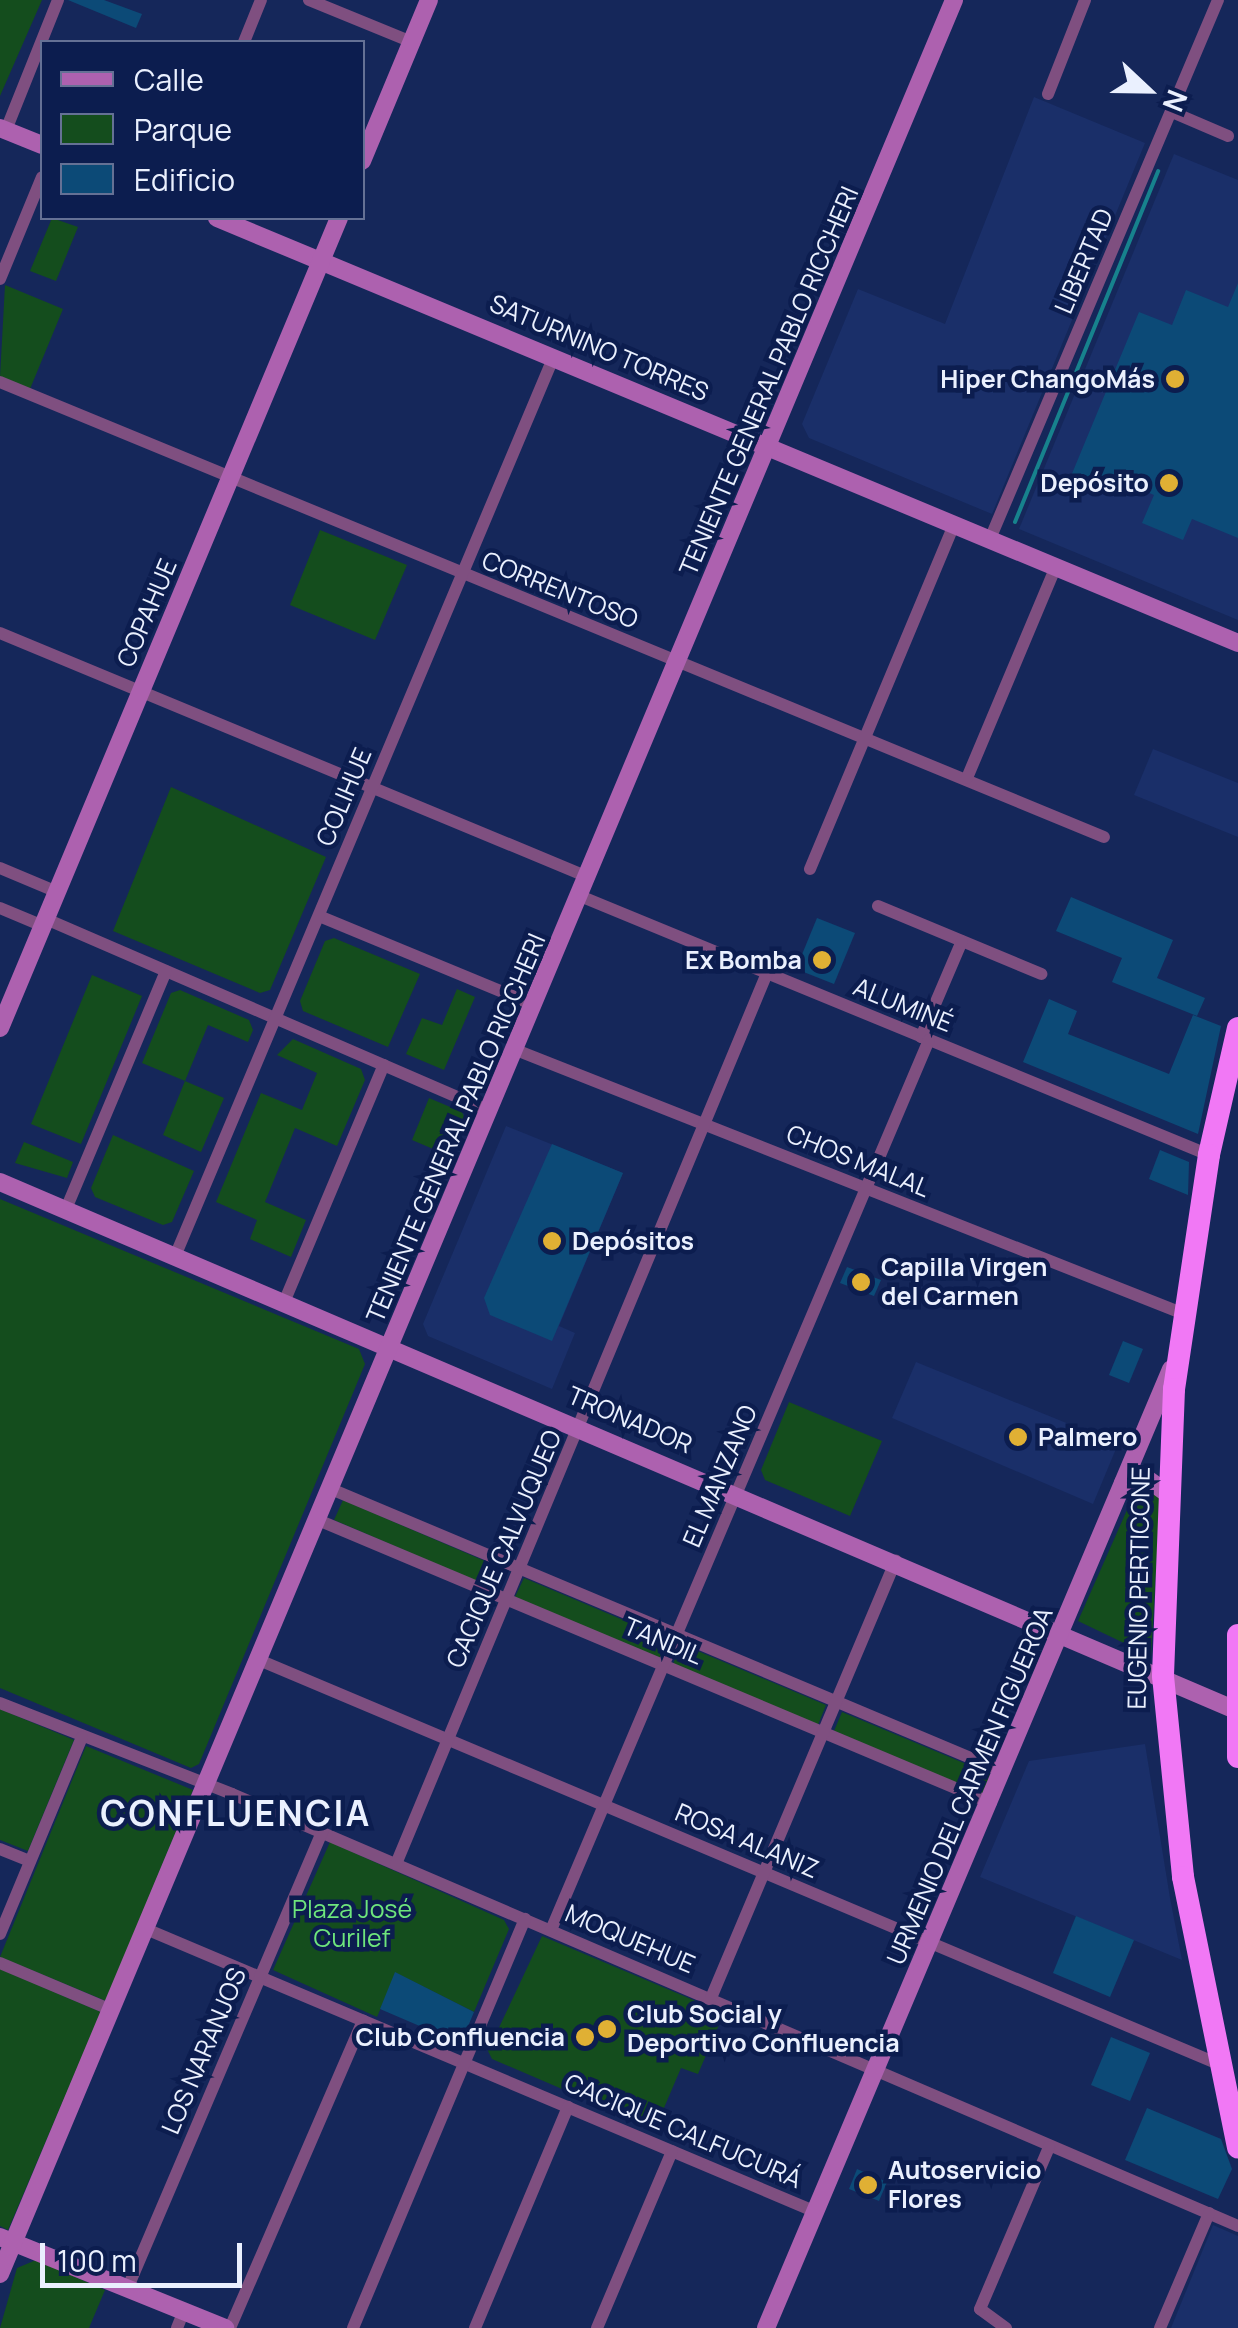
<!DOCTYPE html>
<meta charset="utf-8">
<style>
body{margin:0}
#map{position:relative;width:1238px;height:2328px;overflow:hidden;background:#15275a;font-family:Manrope,sans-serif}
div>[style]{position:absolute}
.built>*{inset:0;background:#1a2f69}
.green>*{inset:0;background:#144d1d}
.stream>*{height:4px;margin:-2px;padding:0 2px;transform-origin:2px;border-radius:2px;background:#17828d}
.building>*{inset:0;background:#0c4a77}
.street>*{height:12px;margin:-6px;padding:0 6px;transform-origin:6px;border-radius:6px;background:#7f4f80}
.secondary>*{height:18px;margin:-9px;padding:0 9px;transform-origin:9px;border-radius:9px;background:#ad61af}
.highway>*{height:22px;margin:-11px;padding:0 11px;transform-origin:11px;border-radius:11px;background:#f178f5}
.dots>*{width:28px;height:28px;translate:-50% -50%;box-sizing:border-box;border:5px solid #0c1d4f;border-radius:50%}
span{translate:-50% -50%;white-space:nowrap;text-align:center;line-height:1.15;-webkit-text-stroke:9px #0c1d4f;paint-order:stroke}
.street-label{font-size:25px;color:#eaf0fe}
.poi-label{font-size:25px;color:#eaf0fe;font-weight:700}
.right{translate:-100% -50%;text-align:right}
.left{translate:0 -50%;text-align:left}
.park-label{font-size:25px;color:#6ee57c}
.district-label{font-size:35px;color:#eaf0fe;font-weight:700;letter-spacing:2.5px}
.legend{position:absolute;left:40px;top:40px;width:325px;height:180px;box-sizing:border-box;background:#0c1d4f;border:2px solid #657195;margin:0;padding:12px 18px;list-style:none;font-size:30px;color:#eaf0fe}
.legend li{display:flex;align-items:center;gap:20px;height:50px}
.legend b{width:50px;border:2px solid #657195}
.north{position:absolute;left:1098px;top:40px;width:100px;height:100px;-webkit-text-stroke:8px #0c1d4f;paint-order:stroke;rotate:112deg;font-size:28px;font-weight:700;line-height:40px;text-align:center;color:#eaf0fe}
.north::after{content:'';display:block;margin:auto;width:35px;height:45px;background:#eaf0fe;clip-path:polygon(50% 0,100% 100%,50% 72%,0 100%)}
.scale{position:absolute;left:40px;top:2243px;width:202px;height:45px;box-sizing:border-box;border:5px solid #eaf0fe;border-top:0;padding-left:12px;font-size:30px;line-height:35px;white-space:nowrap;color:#eaf0fe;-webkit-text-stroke:8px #0c1d4f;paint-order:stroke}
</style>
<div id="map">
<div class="built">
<i style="clip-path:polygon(1034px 97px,1145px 143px,992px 514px,809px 438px,802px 424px,858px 289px,945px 324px)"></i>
<i style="clip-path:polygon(1174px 154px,1238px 180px,1238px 620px,1019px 529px)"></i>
<i style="clip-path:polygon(1153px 749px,1238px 783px,1238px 837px,1134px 795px)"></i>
<i style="clip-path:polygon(506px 1126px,623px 1173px,559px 1326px,575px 1333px,552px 1389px,428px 1336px,423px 1324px)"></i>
<i style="clip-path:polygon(916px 1362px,1118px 1444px,1093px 1504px,892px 1418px)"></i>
<i style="clip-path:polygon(1145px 1744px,1170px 1898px,1182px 1960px,980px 1877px,1029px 1761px)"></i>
<i style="clip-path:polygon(1213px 2225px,1238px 2236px,1238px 2328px,1171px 2328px)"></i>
</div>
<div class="green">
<i style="clip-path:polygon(0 0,42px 0,0 96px)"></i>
<i style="clip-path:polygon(52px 218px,78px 227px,56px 281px,30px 271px)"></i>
<i style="clip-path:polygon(5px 285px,63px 309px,30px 389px,0 377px)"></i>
<i style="clip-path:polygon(320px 530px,407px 565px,375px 640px,290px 605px)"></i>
<i style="clip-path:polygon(171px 787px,326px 857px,270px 990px,260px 993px,113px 931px)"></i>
<i style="clip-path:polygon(334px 938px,420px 974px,388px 1047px,303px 1011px,300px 1001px,325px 941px)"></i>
<i style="clip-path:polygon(92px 975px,142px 996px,81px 1144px,31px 1124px)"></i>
<i style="clip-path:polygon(457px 989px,475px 997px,444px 1070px,406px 1054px,422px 1018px,442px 1025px)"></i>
<i style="clip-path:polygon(180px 990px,249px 1020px,253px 1030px,248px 1042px,208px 1025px,185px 1081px,224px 1098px,201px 1152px,163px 1135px,185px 1081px,142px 1063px,171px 993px)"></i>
<i style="clip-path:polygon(293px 1039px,361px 1069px,365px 1080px,337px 1146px,295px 1128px,265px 1202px,306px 1220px,291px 1257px,250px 1239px,257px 1220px,216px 1202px,261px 1093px,302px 1110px,317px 1073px,277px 1055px)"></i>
<i style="clip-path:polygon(429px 1098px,462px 1112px,467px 1123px,452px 1157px,412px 1140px)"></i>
<i style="clip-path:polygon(113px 1135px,194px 1171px,172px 1222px,163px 1225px,95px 1197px,91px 1188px)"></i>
<i style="clip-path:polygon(24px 1142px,73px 1162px,67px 1178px,15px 1163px)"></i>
<i style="clip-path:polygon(0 1199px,359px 1349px,365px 1364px,199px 1764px,191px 1768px,0 1688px)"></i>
<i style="clip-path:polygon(789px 1402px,882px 1441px,850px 1516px,765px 1480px,761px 1470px)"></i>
<i style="clip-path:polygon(1138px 1485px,1157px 1491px,1160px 1501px,1151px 1656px,1078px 1621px)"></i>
<i style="clip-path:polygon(343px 1500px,508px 1571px,499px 1591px,334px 1520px)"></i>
<i style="clip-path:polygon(524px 1578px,668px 1639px,660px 1659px,515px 1597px)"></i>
<i style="clip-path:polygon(681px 1644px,826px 1705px,818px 1725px,673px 1664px)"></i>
<i style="clip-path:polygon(0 1709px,74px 1740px,28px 1851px,0 1840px)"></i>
<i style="clip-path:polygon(842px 1712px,990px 1774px,982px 1794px,834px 1731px)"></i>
<i style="clip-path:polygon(86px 1746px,193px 1790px,106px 2001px,0 1957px)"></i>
<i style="clip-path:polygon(330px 1842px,504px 1920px,509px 1929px,474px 2012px,396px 1973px,377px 2017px,273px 1970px)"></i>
<i style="clip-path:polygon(542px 1936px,724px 2013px,698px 2074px,681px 2068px,655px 2129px,492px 2059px,488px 2051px)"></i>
<i style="clip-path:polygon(0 1969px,101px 2012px,8px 2230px,0 2226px)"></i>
<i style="clip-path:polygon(36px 2260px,105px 2290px,89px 2328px,0 2328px,17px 2268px)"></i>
</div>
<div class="stream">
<i style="left:1015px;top:522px;width:379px;rotate:-67.8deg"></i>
</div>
<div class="building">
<i style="clip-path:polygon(68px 0,104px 0,142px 14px,136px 28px)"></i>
<i style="clip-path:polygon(1238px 283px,1238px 538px,1192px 519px,1183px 540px,1142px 523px,1154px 495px,1107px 475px,1102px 489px,1071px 476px,1139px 312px,1172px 325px,1186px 290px,1228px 307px)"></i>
<i style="clip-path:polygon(1071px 897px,1173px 940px,1157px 978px,1205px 998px,1197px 1016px,1112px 982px,1122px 958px,1056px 931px)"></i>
<i style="clip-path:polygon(817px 918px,855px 933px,834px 984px,796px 969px)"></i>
<i style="clip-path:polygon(1049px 999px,1077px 1011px,1068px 1034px,1169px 1074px,1193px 1015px,1221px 1026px,1198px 1134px,1023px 1062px)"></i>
<i style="clip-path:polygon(552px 1144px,623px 1173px,552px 1341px,490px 1315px,484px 1298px)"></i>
<i style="clip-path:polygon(1160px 1150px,1189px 1162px,1188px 1195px,1149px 1179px)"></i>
<i style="clip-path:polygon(847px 1267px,881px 1280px,874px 1296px,840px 1283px)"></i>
<i style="clip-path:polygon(1123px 1341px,1143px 1349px,1129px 1383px,1109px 1375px)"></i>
<i style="clip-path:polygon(1076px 1916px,1134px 1940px,1110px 1997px,1053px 1973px)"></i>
<i style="clip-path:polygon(395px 1972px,474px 2012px,464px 2036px,454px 2031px,450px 2039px,380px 2009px)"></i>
<i style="clip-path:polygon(1111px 2037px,1150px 2053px,1130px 2101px,1091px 2085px)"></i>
<i style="clip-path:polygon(1147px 2108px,1221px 2139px,1232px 2169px,1218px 2199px,1125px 2160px)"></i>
<i style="clip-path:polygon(857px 2169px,887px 2182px,879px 2201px,849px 2189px)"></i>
</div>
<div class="street">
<i style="left:309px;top:0;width:111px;rotate:22.2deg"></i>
<i style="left:244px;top:42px;width:45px;rotate:-68deg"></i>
<i style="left:1048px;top:94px;width:101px;rotate:-68.5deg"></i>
<i style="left:1172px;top:112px;width:61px;rotate:23.2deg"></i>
<i style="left:6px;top:130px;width:140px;rotate:-68.2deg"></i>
<i style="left:0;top:279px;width:110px;rotate:-67.6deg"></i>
<i style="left:0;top:382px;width:1194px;rotate:22.4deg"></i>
<i style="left:990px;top:539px;width:585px;rotate:-67.07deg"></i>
<i style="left:0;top:633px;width:637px;rotate:22.54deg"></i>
<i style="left:967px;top:778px;width:230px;rotate:-67.2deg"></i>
<i style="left:0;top:868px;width:62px;rotate:22.8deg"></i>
<i style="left:810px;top:869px;width:374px;rotate:-67.3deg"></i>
<i style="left:580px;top:896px;width:680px;rotate:22.38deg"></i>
<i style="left:878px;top:906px;width:177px;rotate:22.6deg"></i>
<i style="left:0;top:908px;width:47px;rotate:22.7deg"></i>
<i style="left:319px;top:916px;width:233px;rotate:22.5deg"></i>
<i style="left:46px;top:919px;width:484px;rotate:23.4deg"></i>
<i style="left:921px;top:1037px;width:104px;rotate:-66.9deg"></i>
<i style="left:516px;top:1050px;width:718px;rotate:21.56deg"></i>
<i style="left:66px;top:1209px;width:258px;rotate:-67.2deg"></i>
<i style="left:176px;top:1254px;width:974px;rotate:-67.17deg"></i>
<i style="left:285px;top:1300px;width:255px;rotate:-67.2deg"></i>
<i style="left:331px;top:1489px;width:730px;rotate:22.81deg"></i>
<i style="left:318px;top:1520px;width:730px;rotate:22.81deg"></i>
<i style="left:259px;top:1660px;width:1041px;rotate:22.84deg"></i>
<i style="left:0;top:1703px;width:249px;rotate:21.4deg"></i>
<i style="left:232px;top:1794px;width:1095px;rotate:23.24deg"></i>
<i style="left:0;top:1849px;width:32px;rotate:22deg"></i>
<i style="left:396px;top:1864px;width:965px;rotate:-67.39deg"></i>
<i style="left:146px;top:1929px;width:727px;rotate:22.9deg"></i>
<i style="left:551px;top:1930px;width:967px;rotate:-66.99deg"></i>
<i style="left:0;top:1934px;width:213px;rotate:-67.4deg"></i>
<i style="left:0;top:1963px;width:121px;rotate:22.9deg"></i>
<i style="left:711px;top:1998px;width:475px;rotate:-67.1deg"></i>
<i style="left:128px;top:2287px;width:495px;rotate:-66.9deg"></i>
<i style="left:177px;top:2328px;width:18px;rotate:-68deg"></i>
<i style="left:230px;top:2328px;width:335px;rotate:-66.6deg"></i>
<i style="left:353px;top:2328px;width:444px;rotate:-67.2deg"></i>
<i style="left:475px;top:2328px;width:240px;rotate:-67.2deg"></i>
<i style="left:597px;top:2328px;width:192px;rotate:-67deg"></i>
<i style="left:1006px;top:2328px;width:32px;rotate:-144deg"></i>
<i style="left:980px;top:2309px;width:176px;rotate:-66.9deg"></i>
<i style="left:1160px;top:2328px;width:125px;rotate:-66.9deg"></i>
</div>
<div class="secondary">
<i style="left:0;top:128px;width:45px;rotate:22deg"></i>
<i style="left:362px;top:161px;width:174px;rotate:-67.4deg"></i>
<i style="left:217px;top:218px;width:1106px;rotate:22.6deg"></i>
<i style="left:0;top:1028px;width:878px;rotate:-67.29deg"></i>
<i style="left:0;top:1182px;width:1346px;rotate:23.14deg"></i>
<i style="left:1123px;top:1483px;width:24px;rotate:-12deg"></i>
<i style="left:1146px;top:1478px;width:26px;rotate:36deg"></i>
<i style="left:0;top:2237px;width:243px;rotate:22deg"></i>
<i style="left:0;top:2274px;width:2466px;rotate:-67.24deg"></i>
<i style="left:766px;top:2328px;width:1041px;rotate:-67.1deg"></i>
</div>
<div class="highway">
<i style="left:1238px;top:1028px;width:130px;rotate:102.9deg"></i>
<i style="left:1209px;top:1155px;width:237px;rotate:98.5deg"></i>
<i style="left:1174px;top:1389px;width:287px;rotate:92.2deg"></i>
<i style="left:1163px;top:1676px;width:202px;rotate:84.3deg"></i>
<i style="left:1183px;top:1877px;width:276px;rotate:78.5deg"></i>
<i style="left:1238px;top:1635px;width:122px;rotate:90deg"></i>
</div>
<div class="dots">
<i style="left:1175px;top:379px;background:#e0b034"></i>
<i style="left:1169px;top:483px;background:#e0b034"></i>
<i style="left:822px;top:960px;background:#e0b034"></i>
<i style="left:552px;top:1241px;background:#e0b034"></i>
<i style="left:861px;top:1282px;background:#e0b034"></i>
<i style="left:1018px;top:1437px;background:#e0b034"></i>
<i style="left:607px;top:2029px;background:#e0b034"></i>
<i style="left:585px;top:2037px;background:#e0b034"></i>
<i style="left:868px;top:2185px;background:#e0b034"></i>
</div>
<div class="street-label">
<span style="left:1084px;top:261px;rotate:-67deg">LIBERTAD</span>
<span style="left:599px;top:348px;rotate:23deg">SATURNINO TORRES</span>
<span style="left:769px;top:381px;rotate:-67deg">TENIENTE GENERAL PABLO RICCHERI</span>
<span style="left:560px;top:590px;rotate:22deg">CORRENTOSO</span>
<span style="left:147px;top:613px;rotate:-67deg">COPAHUE</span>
<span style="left:344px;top:797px;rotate:-67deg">COLIHUE</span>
<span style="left:903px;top:1005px;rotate:22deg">ALUMINÉ</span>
<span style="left:456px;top:1128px;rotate:-67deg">TENIENTE GENERAL PABLO RICCHERI</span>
<span style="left:858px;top:1161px;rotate:22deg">CHOS MALAL</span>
<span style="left:630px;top:1420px;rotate:23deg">TRONADOR</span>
<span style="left:720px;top:1476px;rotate:-67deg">EL MANZANO</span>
<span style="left:504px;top:1549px;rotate:-67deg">CACIQUE CALVUQUEO</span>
<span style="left:1139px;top:1588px;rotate:-89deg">EUGENIO PERTICONE</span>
<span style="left:663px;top:1641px;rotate:23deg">TANDIL</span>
<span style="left:970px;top:1786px;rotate:-67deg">URMENIO DEL CARMEN FIGUEROA</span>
<span style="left:747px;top:1841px;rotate:23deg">ROSA ALANIZ</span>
<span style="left:630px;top:1939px;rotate:23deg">MOQUEHUE</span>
<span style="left:204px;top:2051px;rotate:-67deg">LOS NARANJOS</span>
<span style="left:683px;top:2131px;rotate:23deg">CACIQUE CALFUCURÁ</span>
</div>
<div class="poi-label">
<span class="right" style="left:1155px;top:379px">Hiper ChangoMás</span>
<span class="right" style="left:1149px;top:483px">Depósito</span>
<span class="right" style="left:802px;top:960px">Ex Bomba</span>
<span class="left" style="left:572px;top:1241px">Depósitos</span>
<span class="left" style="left:881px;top:1282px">Capilla Virgen<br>del Carmen</span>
<span class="left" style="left:1038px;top:1437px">Palmero</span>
<span class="left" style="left:627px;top:2029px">Club Social y<br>Deportivo Confluencia</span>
<span class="right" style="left:565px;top:2037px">Club Confluencia</span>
<span class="left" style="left:888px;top:2185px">Autoservicio<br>Flores</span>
</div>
<div class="park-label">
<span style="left:352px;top:1924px">Plaza José<br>Curilef</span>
</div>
<div class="district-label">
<span style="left:236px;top:1813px">CONFLUENCIA</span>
</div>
<ul class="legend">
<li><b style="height:12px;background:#ad61af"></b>Calle</li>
<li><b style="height:28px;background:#144d1d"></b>Parque</li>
<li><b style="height:28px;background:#0c4a77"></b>Edificio</li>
</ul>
<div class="north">N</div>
<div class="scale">100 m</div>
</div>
